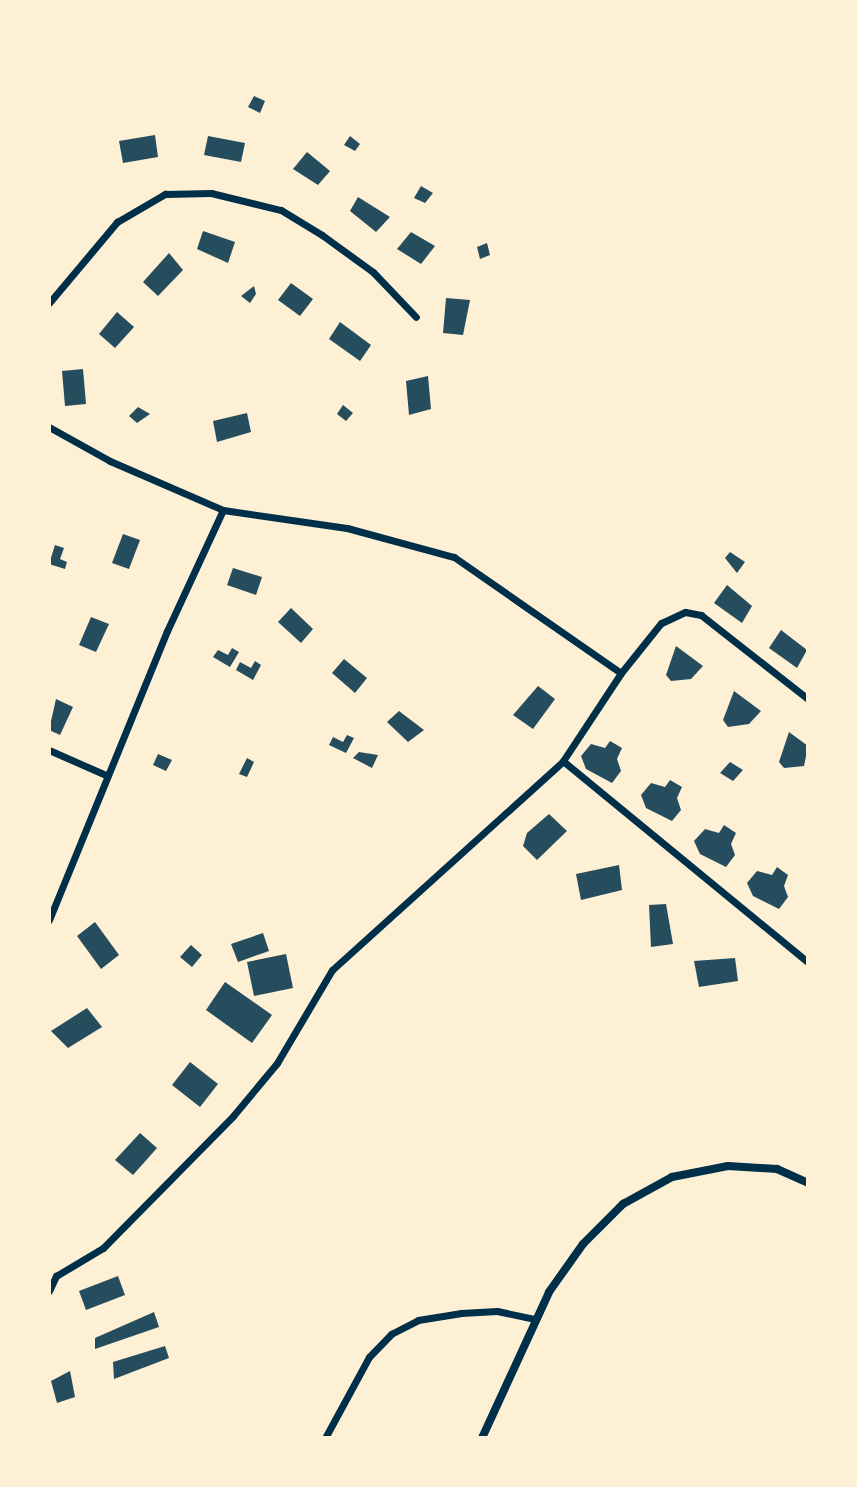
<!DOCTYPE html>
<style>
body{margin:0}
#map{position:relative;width:857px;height:1487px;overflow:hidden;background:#fdf0d5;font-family:"Playfair Display",serif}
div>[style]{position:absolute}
.building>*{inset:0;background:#264d5e}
.minor>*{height:7px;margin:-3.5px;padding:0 3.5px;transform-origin:3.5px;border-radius:3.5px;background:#003049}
.tertiary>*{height:8px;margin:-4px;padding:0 4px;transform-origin:4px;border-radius:4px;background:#003049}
span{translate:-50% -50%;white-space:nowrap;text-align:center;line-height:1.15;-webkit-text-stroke:7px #fdf0d5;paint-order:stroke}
.frame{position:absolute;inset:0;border:51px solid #fdf0d5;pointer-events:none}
</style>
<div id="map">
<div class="building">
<i style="clip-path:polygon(254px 96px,265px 101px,260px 113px,248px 107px)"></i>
<i style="clip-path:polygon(155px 135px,158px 157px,123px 163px,119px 141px)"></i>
<i style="clip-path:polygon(208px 136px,245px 143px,241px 162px,204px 155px)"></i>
<i style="clip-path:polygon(350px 136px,360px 144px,355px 151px,344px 145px)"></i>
<i style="clip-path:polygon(307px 152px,330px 171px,318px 185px,293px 169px)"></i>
<i style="clip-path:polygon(421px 186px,433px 193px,425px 203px,414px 198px)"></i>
<i style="clip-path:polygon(358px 197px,390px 217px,376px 232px,350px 211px)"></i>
<i style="clip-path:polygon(203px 231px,235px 242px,228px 263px,197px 249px)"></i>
<i style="clip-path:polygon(411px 232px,435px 246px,421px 264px,397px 249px)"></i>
<i style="clip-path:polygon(487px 243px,490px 255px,480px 259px,477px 247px)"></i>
<i style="clip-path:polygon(169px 253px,183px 270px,158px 296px,143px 282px)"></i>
<i style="clip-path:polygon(291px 283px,313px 299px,300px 316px,278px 300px)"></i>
<i style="clip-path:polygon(254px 286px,256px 294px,250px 303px,241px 296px)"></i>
<i style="clip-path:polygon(446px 298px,470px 300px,463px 335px,443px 333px)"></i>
<i style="clip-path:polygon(117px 312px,134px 327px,115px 348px,99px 334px)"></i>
<i style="clip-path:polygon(340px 322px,371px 345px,360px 361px,329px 339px)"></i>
<i style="clip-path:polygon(83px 369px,86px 404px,65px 406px,62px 371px)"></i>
<i style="clip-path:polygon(428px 376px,431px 409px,409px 415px,406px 381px)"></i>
<i style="clip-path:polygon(343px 405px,353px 413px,346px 421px,337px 414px)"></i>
<i style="clip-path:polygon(138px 407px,150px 414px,137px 423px,129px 416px)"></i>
<i style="clip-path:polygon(247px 413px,251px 432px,217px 442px,213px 421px)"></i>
<i style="clip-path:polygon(123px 534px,140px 540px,129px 569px,112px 563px)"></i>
<i style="clip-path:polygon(55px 545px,64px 548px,60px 559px,67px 562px,65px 569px,49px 564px)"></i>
<i style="clip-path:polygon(730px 552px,745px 562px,737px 573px,725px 558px)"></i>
<i style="clip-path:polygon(233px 568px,262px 577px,256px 595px,227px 585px)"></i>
<i style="clip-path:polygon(727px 585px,752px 606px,742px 623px,714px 603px)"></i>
<i style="clip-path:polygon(291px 608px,313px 629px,301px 643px,278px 622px)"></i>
<i style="clip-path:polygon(91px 617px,109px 624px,96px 652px,79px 645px)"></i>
<i style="clip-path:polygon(781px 630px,807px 650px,797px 668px,769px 648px)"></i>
<i style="clip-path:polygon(676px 646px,703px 666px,691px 679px,671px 681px,666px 675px)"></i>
<i style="clip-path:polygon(232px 648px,239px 652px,230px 667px,213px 657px,218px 650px,228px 655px)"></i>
<i style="clip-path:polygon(344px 659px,367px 678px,355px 693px,332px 673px)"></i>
<i style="clip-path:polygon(255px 661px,261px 665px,253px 680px,236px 670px,240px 662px,251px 668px)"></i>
<i style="clip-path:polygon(538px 686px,555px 699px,533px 729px,513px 715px)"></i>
<i style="clip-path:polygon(734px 691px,761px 711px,749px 724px,728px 727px,723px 720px)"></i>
<i style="clip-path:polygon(56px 699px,73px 707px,60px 735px,49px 730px)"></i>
<i style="clip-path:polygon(399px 711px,424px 730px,408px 742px,387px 722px)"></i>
<i style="clip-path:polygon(789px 732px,808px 746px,804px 766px,784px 768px,779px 762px)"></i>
<i style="clip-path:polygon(347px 735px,354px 738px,346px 753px,329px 745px,333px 737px,343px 742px)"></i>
<i style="clip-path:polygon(610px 741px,622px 748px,617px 759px,621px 771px,612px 783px,586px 769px,581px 756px,591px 744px,605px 748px)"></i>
<i style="clip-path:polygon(359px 752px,378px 755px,372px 768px,353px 758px)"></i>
<i style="clip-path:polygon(158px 754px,172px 760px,166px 771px,153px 765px)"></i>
<i style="clip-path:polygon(247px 758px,254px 762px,247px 777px,239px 774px)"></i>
<i style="clip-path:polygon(730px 762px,743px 770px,733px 781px,720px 773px)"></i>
<i style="clip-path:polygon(670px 780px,682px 787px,677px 798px,681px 810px,672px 821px,646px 808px,641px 795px,651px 783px,665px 787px)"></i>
<i style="clip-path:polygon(549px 814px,567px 831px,537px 860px,523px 846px,527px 833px)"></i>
<i style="clip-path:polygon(724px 825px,736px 833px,731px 844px,735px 855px,726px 867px,700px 854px,694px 841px,705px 829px,719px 833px)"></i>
<i style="clip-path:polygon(619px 865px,622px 890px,581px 900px,576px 874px)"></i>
<i style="clip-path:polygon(777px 867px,788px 875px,784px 886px,788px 897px,779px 909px,753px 896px,747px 883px,757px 871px,772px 875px)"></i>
<i style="clip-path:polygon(666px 904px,673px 944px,651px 947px,649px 905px)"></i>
<i style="clip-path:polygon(95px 922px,119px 955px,101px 969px,77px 936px)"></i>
<i style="clip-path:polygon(263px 933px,269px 951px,238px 962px,231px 944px)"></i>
<i style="clip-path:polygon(191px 945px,202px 955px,192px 967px,180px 957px)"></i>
<i style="clip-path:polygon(286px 954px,293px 988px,254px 996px,247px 962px)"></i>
<i style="clip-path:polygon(735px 958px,738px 981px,699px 987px,694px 961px)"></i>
<i style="clip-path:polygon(225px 982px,272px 1015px,252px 1043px,206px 1010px)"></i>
<i style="clip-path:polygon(87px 1008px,102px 1027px,68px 1048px,51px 1031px)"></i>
<i style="clip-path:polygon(190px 1062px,218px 1084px,200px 1107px,172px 1085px)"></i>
<i style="clip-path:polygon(140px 1133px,157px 1148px,133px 1175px,115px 1160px)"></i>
<i style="clip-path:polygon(118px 1276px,125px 1295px,86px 1310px,79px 1291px)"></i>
<i style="clip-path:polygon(154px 1312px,159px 1327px,95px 1349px,95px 1338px)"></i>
<i style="clip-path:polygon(165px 1346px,169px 1358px,114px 1379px,113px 1362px)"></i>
<i style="clip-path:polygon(70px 1371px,75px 1397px,57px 1403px,51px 1381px)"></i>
</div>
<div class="minor">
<i style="left:49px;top:303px;width:106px;rotate:-50deg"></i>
<i style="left:117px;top:222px;width:56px;rotate:-30.3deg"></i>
<i style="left:165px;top:194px;width:46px;rotate:-1.2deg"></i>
<i style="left:211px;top:193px;width:72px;rotate:13.7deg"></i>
<i style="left:281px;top:210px;width:48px;rotate:31.4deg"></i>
<i style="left:322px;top:235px;width:63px;rotate:36deg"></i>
<i style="left:373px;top:272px;width:62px;rotate:46.3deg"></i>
<i style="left:49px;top:427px;width:70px;rotate:29.1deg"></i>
<i style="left:110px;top:461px;width:123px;rotate:23.4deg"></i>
<i style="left:223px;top:510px;width:125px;rotate:8.3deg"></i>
<i style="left:347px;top:528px;width:111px;rotate:15.2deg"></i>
<i style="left:454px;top:557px;width:203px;rotate:34.8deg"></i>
<i style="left:808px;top:699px;width:136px;rotate:-141.9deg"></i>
<i style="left:701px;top:615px;width:16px;rotate:-169deg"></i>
<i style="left:685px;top:612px;width:26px;rotate:155deg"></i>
<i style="left:661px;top:623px;width:64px;rotate:128.7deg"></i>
<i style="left:621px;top:673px;width:105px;rotate:123.4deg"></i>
<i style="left:563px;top:761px;width:317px;rotate:39.4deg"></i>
<i style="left:49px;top:750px;width:64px;rotate:23.8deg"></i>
<i style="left:49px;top:920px;width:312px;rotate:-67.8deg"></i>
<i style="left:167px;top:631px;width:133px;rotate:-65.2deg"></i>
<i style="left:49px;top:1291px;width:17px;rotate:-65deg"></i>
<i style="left:56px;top:1276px;width:55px;rotate:-30.8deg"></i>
<i style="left:103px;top:1248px;width:185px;rotate:-45.4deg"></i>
<i style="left:233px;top:1116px;width:69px;rotate:-50.3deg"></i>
<i style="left:277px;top:1063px;width:108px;rotate:-59.4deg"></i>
<i style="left:332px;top:970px;width:312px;rotate:-42.1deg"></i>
<i style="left:325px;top:1438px;width:92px;rotate:-61.5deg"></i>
<i style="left:369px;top:1357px;width:32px;rotate:-46deg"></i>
<i style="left:391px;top:1334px;width:30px;rotate:-27deg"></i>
<i style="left:418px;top:1320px;width:44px;rotate:-9.2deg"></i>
<i style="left:461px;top:1313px;width:36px;rotate:-3deg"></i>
<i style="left:497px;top:1311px;width:39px;rotate:12deg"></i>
</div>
<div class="tertiary">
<i style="left:482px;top:1438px;width:161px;rotate:-65.3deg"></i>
<i style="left:549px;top:1292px;width:59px;rotate:-54.7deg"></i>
<i style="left:583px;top:1244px;width:57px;rotate:-45deg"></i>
<i style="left:623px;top:1204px;width:56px;rotate:-28.9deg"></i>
<i style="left:672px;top:1177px;width:57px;rotate:-11.1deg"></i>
<i style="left:728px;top:1166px;width:49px;rotate:3.5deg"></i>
<i style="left:777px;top:1169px;width:34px;rotate:24deg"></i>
</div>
<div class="frame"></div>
</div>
